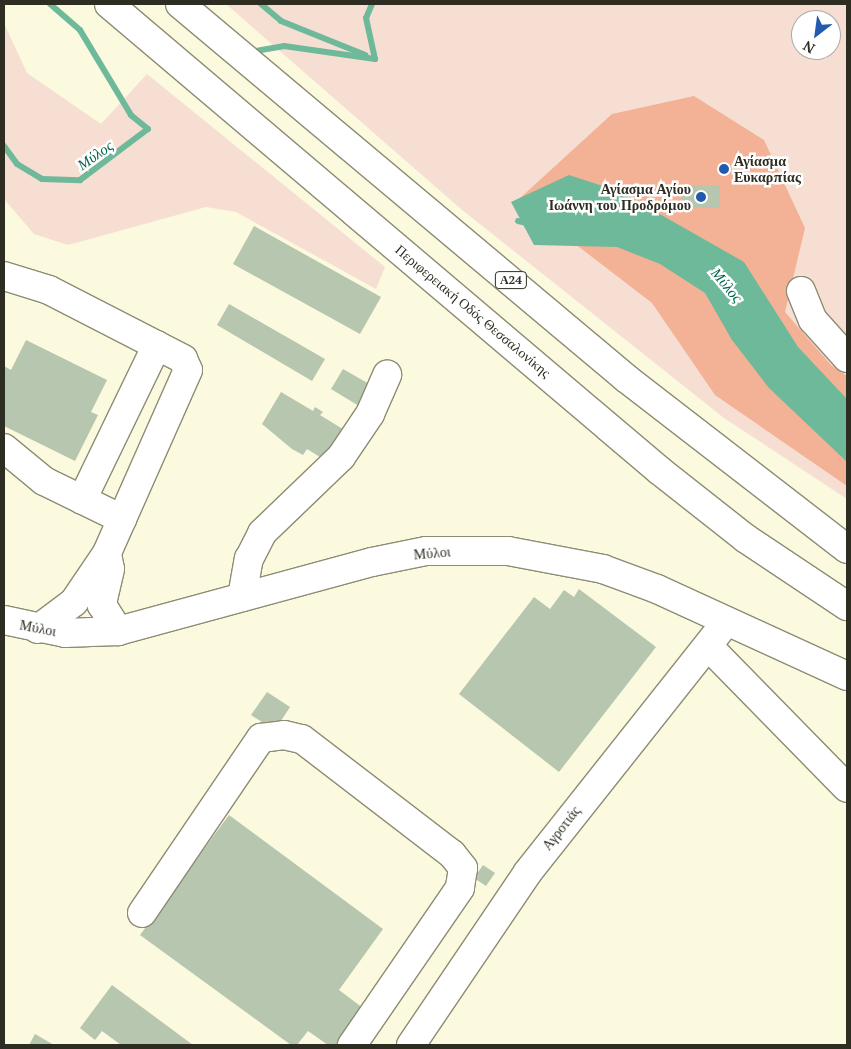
<!DOCTYPE html>
<meta charset="utf-8">
<style>
body{margin:0}
#map{position:relative;width:851px;height:1049px;overflow:hidden;background:#fbf9de;font-family:"PT Serif",serif}
div>[style]{position:absolute}
.green>*{inset:0;background:#f7ded3}
.forest>*{inset:0;background:#f3b195}
.water>*{inset:0;background:#6fb99b}
.stream>*{height:6px;margin:-3px;padding:0 3px;transform-origin:3px;border-radius:3px;background:#6fb99b}
.building>*{inset:0;background:#b6c6af}
.roads{filter:drop-shadow(1px 0 #8e8c74) drop-shadow(-1px 0 #8e8c74) drop-shadow(0 1px #8e8c74) drop-shadow(0 -1px #8e8c74)}
.minor>*{height:28px;margin:-14px;padding:0 14px;transform-origin:14px;border-radius:14px;background:#fff}
.highway>*{height:28px;margin:-14px;padding:0 14px;transform-origin:14px;border-radius:14px;background:#fff}
.dots>*{width:14px;height:14px;translate:-50% -50%;box-sizing:border-box;border:2px solid #fff;border-radius:50%}
span{translate:-50% -50%;white-space:nowrap;text-align:center;line-height:1.15;-webkit-text-stroke:5px #fff;paint-order:stroke}
.shield-label span{padding:1px 4px;background:#fff;border:1px solid;border-radius:4px;-webkit-text-stroke-width:0}
.shield-label{font-size:12px;color:#2d2d22;font-weight:700}
.poi-label{font-size:14px;color:#2d2d22;font-weight:700}
.left{translate:0 -50%;text-align:left}
.right{translate:-100% -50%;text-align:right}
.street-label{font-size:14px;color:#2d2d22}
.water-label{font-size:15px;color:#006449;font-style:italic}
.frame{position:absolute;inset:0;border:5px solid #2d2d22;pointer-events:none}
.north{position:absolute;left:791px;top:10px;width:50px;height:50px;box-sizing:border-box;background:#fff;border:1px solid #ababa7;border-radius:50%;rotate:210deg;font-size:14px;font-weight:700;line-height:20px;text-align:center;color:#2d2d22}
.north::after{content:'';display:block;margin:auto;width:18px;height:22px;background:#205bad;clip-path:polygon(50% 0,100% 100%,50% 72%,0 100%)}
</style>
<div id="map">
<div class="green">
<i style="clip-path:polygon(evenodd,226px 4px,847px 4px,847px 499px,724px 418px,461px 209px,226px 4px,801px 20px,831px 20px,831px 50px,801px 50px,801px 20px)"></i>
<i style="clip-path:polygon(4px 23px,27px 73px,101px 124px,147px 74px,385px 267px,376px 289px,236px 212px,206px 207px,68px 245px,34px 234px,4px 199px)"></i>
</div>
<div class="forest">
<i style="clip-path:polygon(694px 96px,764px 140px,805px 228px,785px 312px,831px 365px,847px 376px,847px 486px,715px 395px,652px 303px,518px 200px,612px 114px)"></i>
</div>
<div class="water">
<i style="clip-path:polygon(569px 175px,621px 192px,744px 262px,798px 347px,847px 399px,847px 462px,769px 388px,732px 340px,705px 293px,660px 264px,617px 247px,534px 245px,511px 202px)"></i>
</div>
<div class="stream">
<i style="left:261px;top:4px;width:26px;rotate:40deg"></i>
<i style="left:281px;top:21px;width:91px;rotate:22deg"></i>
<i style="left:372px;top:4px;width:15px;rotate:113deg"></i>
<i style="left:366px;top:18px;width:42px;rotate:77.6deg"></i>
<i style="left:250px;top:52px;width:35px;rotate:-10deg"></i>
<i style="left:284px;top:46px;width:92px;rotate:8.1deg"></i>
<i style="left:4px;top:146px;width:22px;rotate:54deg"></i>
<i style="left:17px;top:164px;width:29px;rotate:31deg"></i>
<i style="left:42px;top:179px;width:38px;rotate:2deg"></i>
<i style="left:80px;top:180px;width:85px;rotate:-36.9deg"></i>
<i style="left:148px;top:129px;width:22px;rotate:-141deg"></i>
<i style="left:131px;top:115px;width:99px;rotate:-121deg"></i>
<i style="left:80px;top:30px;width:40px;rotate:-139deg"></i>
<i style="left:518px;top:221px;width:13px;rotate:13deg"></i>
</div>
<div class="building">
<i style="clip-path:polygon(682px 185px,720px 185px,720px 208px,682px 208px)"></i>
<i style="clip-path:polygon(254px 226px,381px 297px,360px 334px,233px 264px)"></i>
<i style="clip-path:polygon(229px 304px,325px 359px,312px 381px,217px 325px)"></i>
<i style="clip-path:polygon(26px 340px,107px 380px,91px 412px,98px 415px,75px 461px,4px 426px,4px 366px,11px 370px)"></i>
<i style="clip-path:polygon(343px 369px,371px 385px,359px 406px,331px 389px)"></i>
<i style="clip-path:polygon(281px 392px,313px 411px,315px 407px,323px 412px,320px 415px,346px 431px,328px 462px,307px 449px,303px 455px,292px 449px,262px 424px)"></i>
<i style="clip-path:polygon(579px 589px,656px 647px,559px 772px,459px 694px,534px 597px,550px 609px,564px 590px,574px 597px)"></i>
<i style="clip-path:polygon(267px 692px,290px 707px,275px 730px,251px 715px)"></i>
<i style="clip-path:polygon(229px 815px,383px 929px,339px 990px,363px 1008px,336px 1045px,328px 1045px,308px 1031px,297px 1045px,291px 1045px,140px 935px)"></i>
<i style="clip-path:polygon(483px 865px,495px 873px,486px 886px,474px 878px)"></i>
<i style="clip-path:polygon(112px 985px,193px 1045px,121px 1045px,102px 1031px,95px 1040px,80px 1028px)"></i>
<i style="clip-path:polygon(35px 1034px,54px 1045px,29px 1045px)"></i>
</div>
<div class="roads">
<div class="minor">
<i style="left:4px;top:276px;width:47px;rotate:17.3deg"></i>
<i style="left:49px;top:290px;width:151px;rotate:27.2deg"></i>
<i style="left:183px;top:359px;width:12px;rotate:66deg"></i>
<i style="left:188px;top:370px;width:200px;rotate:113.9deg"></i>
<i style="left:107px;top:553px;width:59px;rotate:124deg"></i>
<i style="left:74px;top:602px;width:45px;rotate:143.1deg"></i>
<i style="left:801px;top:291px;width:31px;rotate:68deg"></i>
<i style="left:813px;top:320px;width:51px;rotate:48.2deg"></i>
<i style="left:4px;top:448px;width:52px;rotate:39.5deg"></i>
<i style="left:44px;top:481px;width:87px;rotate:26deg"></i>
<i style="left:82px;top:500px;width:172px;rotate:-64.2deg"></i>
<i style="left:107px;top:554px;width:15px;rotate:79deg"></i>
<i style="left:110px;top:569px;width:37px;rotate:103deg"></i>
<i style="left:102px;top:605px;width:31px;rotate:58deg"></i>
<i style="left:242px;top:597px;width:39px;rotate:-80deg"></i>
<i style="left:249px;top:559px;width:29px;rotate:-63deg"></i>
<i style="left:262px;top:533px;width:110px;rotate:-43.9deg"></i>
<i style="left:341px;top:457px;width:52px;rotate:-56deg"></i>
<i style="left:370px;top:414px;width:43px;rotate:-66.4deg"></i>
<i style="left:4px;top:620px;width:62px;rotate:12deg"></i>
<i style="left:65px;top:633px;width:53px;rotate:-2.2deg"></i>
<i style="left:118px;top:631px;width:263px;rotate:-15.2deg"></i>
<i style="left:372px;top:562px;width:55px;rotate:-11.5deg"></i>
<i style="left:426px;top:551px;width:82px"></i>
<i style="left:508px;top:551px;width:97px;rotate:10.7deg"></i>
<i style="left:603px;top:569px;width:58px;rotate:20.3deg"></i>
<i style="left:657px;top:589px;width:209px;rotate:24.6deg"></i>
<i style="left:709px;top:647px;width:197px;rotate:45.6deg"></i>
<i style="left:142px;top:913px;width:212px;rotate:-55.8deg"></i>
<i style="left:261px;top:738px;width:23px;rotate:-7deg"></i>
<i style="left:284px;top:735px;width:18px;rotate:13deg"></i>
<i style="left:302px;top:739px;width:189px;rotate:37.5deg"></i>
<i style="left:452px;top:854px;width:18px;rotate:52deg"></i>
<i style="left:463px;top:868px;width:20px;rotate:99deg"></i>
<i style="left:460px;top:888px;width:191px;rotate:124.5deg"></i>
<i style="left:411px;top:1045px;width:209px;rotate:-55.9deg"></i>
<i style="left:528px;top:872px;width:319px;rotate:-51.6deg"></i>
</div>
<div class="highway">
<i style="left:109px;top:4px;width:722px;rotate:40.28deg"></i>
<i style="left:660px;top:471px;width:108px;rotate:38.2deg"></i>
<i style="left:745px;top:538px;width:123px;rotate:33.7deg"></i>
<i style="left:180px;top:4px;width:583px;rotate:39.99deg"></i>
<i style="left:627px;top:379px;width:278px;rotate:37.7deg"></i>
</div>
</div>
<div class="dots">
<i style="left:724px;top:169px;background:#205bad"></i>
<i style="left:701px;top:197px;background:#205bad"></i>
</div>
<div class="shield-label">
<span style="left:511px;top:280px">Α24</span>
</div>
<div class="poi-label">
<span class="left" style="left:734px;top:169px">Αγίασμα<br>Ευκαρπίας</span>
<span class="right" style="left:691px;top:197px">Αγίασμα Αγίου<br>Ιωάννη του Προδρόμου</span>
</div>
<div class="street-label">
<span style="left:473px;top:311px;rotate:40deg">Περιφερειακή Οδός Θεσσαλονίκης</span>
<span style="left:432px;top:553px;rotate:-5deg">Μύλοι</span>
<span style="left:38px;top:628px;rotate:11deg">Μύλοι</span>
<span style="left:561px;top:828px;rotate:-52deg">Αγροτιάς</span>
</div>
<div class="water-label">
<span style="left:95px;top:155px;rotate:-35deg">Μύλος</span>
<span style="left:727px;top:285px;rotate:50deg">Μύλος</span>
</div>
<div class="frame"></div>
<div class="north">N</div>
</div>
